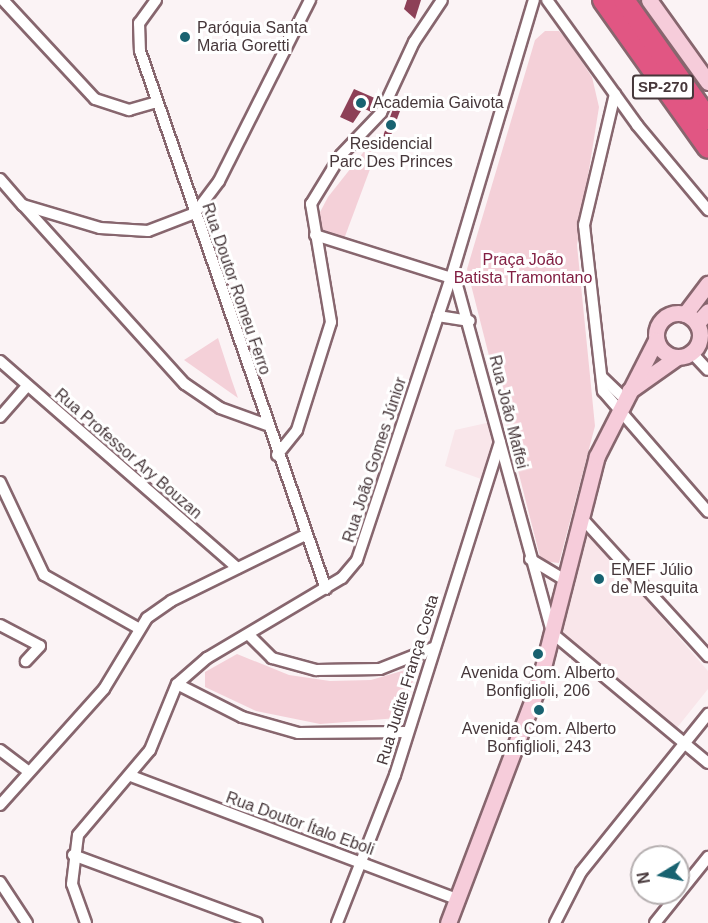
<!DOCTYPE html>
<meta charset="utf-8">
<style>
body{margin:0}
#map{position:relative;width:708px;height:923px;overflow:hidden;background:#fbf3f5;font-family:Helvetica,sans-serif}
div>[style]{position:absolute}
.built>*{inset:0;background:#f9e6ea}
.green>*{inset:0;background:#f4d0d8}
.building>*{inset:0;background:#8d4057}
.roads{filter:drop-shadow(2px 0 #87666e) drop-shadow(-2px 0 #87666e) drop-shadow(0 2px #87666e) drop-shadow(0 -2px #87666e)}
.street>*{height:10px;margin:-5px;padding:0 5px;transform-origin:5px;border-radius:5px;background:#fff}
.secondary>*{height:15px;margin:-7.5px;padding:0 7.5px;transform-origin:7.5px;border-radius:7.5px;background:#f6ccda}
.secondary>.ring{margin:-7.5px;padding:0;box-sizing:content-box;background:none;border:15px solid #f6ccda;border-radius:50%}
.highway>*{height:20px;margin:-10px;padding:0 10px;transform-origin:10px;border-radius:10px;background:#e15683}
.dots>*{width:16px;height:16px;translate:-50% -50%;box-sizing:border-box;border:3px solid #fff;border-radius:50%}
span{translate:-50% -50%;white-space:nowrap;text-align:center;line-height:1.15;-webkit-text-stroke:6px #fff;paint-order:stroke}
.shield-label span{padding:2px 4px;background:#fff;border:2px solid;border-radius:4px;-webkit-text-stroke-width:0}
.shield-label{font-size:15px;color:#46373a;font-weight:700}
.poi-label{font-size:16px;color:#46373a}
.left{translate:0 -50%;text-align:left}
.park-label{font-size:16px;color:#821f43}
.street-label{font-size:16px;color:#46373a}
.north{position:absolute;left:630px;top:845px;width:60px;height:60px;box-sizing:border-box;background:#fff;border:2px solid #b5afb0;border-radius:50%;rotate:260deg;font-size:16px;font-weight:700;line-height:24px;text-align:center;color:#46373a}
.north::after{content:'';display:block;margin:auto;width:21px;height:27px;background:#186270;clip-path:polygon(50% 0,100% 100%,50% 72%,0 100%)}
</style>
<div id="map">
<div class="built">
<i style="clip-path:polygon(491px 422px,493px 439px,481px 479px,445px 466px,455px 430px)"></i>
<i style="clip-path:polygon(584px 529px,708px 671px,708px 689px,676px 729px,558px 630px)"></i>
</div>
<div class="green">
<i style="clip-path:polygon(545px 31px,559px 31px,568px 41px,592px 77px,599px 107px,577px 245px,595px 426px,559px 563px,541px 561px,467px 269px,535px 40px)"></i>
<i style="clip-path:polygon(366px 149px,376px 153px,344px 239px,322px 231px,318px 216px,328px 197px)"></i>
<i style="clip-path:polygon(218px 338px,232px 381px,238px 398px,184px 360px)"></i>
<i style="clip-path:polygon(237px 654px,289px 675px,330px 681px,371px 680px,419px 666px,398px 718px,320px 724px,256px 711px,205px 687px,205px 672px)"></i>
</div>
<div class="building">
<i style="clip-path:polygon(407px 0,421px 0,415px 19px,404px 9px)"></i>
<i style="clip-path:polygon(354px 89px,377px 99px,371px 112px,363px 108px,353px 123px,340px 117px)"></i>
<i style="clip-path:polygon(393px 109px,400px 111px,390px 138px,383px 136px)"></i>
</div>
<div class="roads">
<div class="street">
<i style="left:3px;top:0;width:135px;rotate:47.1deg"></i>
<i style="left:95px;top:99px;width:36px;rotate:18deg"></i>
<i style="left:129px;top:110px;width:29px;rotate:-16deg"></i>
<i style="left:156px;top:0;width:29px;rotate:126deg"></i>
<i style="left:139px;top:23px;width:28px;rotate:88deg"></i>
<i style="left:140px;top:51px;width:569px;rotate:70.93deg"></i>
<i style="left:547px;top:0;width:154px;rotate:54.2deg"></i>
<i style="left:637px;top:125px;width:111px;rotate:50.1deg"></i>
<i style="left:615px;top:94px;width:135px;rotate:103.3deg"></i>
<i style="left:584px;top:225px;width:167px;rotate:83.5deg"></i>
<i style="left:603px;top:391px;width:160px;rotate:49deg"></i>
<i style="left:0;top:179px;width:35px;rotate:49deg"></i>
<i style="left:23px;top:205px;width:80px;rotate:16.6deg"></i>
<i style="left:100px;top:228px;width:48px;rotate:3.6deg"></i>
<i style="left:148px;top:231px;width:50px;rotate:-21deg"></i>
<i style="left:195px;top:213px;width:40px;rotate:-53deg"></i>
<i style="left:219px;top:181px;width:203px;rotate:-63.3deg"></i>
<i style="left:23px;top:205px;width:241px;rotate:47.9deg"></i>
<i style="left:185px;top:384px;width:42px;rotate:34.4deg"></i>
<i style="left:220px;top:408px;width:50px;rotate:19.9deg"></i>
<i style="left:315px;top:235px;width:143px;rotate:17.5deg"></i>
<i style="left:451px;top:278px;width:9px;rotate:49deg"></i>
<i style="left:457px;top:285px;width:361px;rotate:74.7deg"></i>
<i style="left:552px;top:633px;width:203px;rotate:39.8deg"></i>
<i style="left:438px;top:316px;width:32px;rotate:9deg"></i>
<i style="left:692px;top:353px;width:23px;rotate:47deg"></i>
<i style="left:0;top:361px;width:315px;rotate:41.1deg"></i>
<i style="left:602px;top:377px;width:30px;rotate:44deg"></i>
<i style="left:0;top:417px;width:41px;rotate:-48.9deg"></i>
<i style="left:277px;top:455px;width:32px;rotate:-51deg"></i>
<i style="left:297px;top:430px;width:113px;rotate:-72.5deg"></i>
<i style="left:331px;top:322px;width:120px;rotate:-99.6deg"></i>
<i style="left:311px;top:204px;width:57px;rotate:-58.5deg"></i>
<i style="left:341px;top:155px;width:58px;rotate:-46.4deg"></i>
<i style="left:381px;top:113px;width:78px;rotate:-65.1deg"></i>
<i style="left:414px;top:42px;width:50px;rotate:-56.3deg"></i>
<i style="left:0;top:482px;width:103px;rotate:64.7deg"></i>
<i style="left:44px;top:575px;width:108px;rotate:29.4deg"></i>
<i style="left:580px;top:516px;width:190px;rotate:47.6deg"></i>
<i style="left:530px;top:559px;width:41px;rotate:31deg"></i>
<i style="left:0;top:625px;width:45px;rotate:27.7deg"></i>
<i style="left:40px;top:646px;width:21px;rotate:133deg"></i>
<i style="left:249px;top:635px;width:33px;rotate:45deg"></i>
<i style="left:272px;top:658px;width:46px;rotate:15.3deg"></i>
<i style="left:316px;top:670px;width:64px;rotate:-0.9deg"></i>
<i style="left:380px;top:669px;width:57px;rotate:-21.6deg"></i>
<i style="left:177px;top:684px;width:73px;rotate:26.9deg"></i>
<i style="left:242px;top:717px;width:58px;rotate:15.9deg"></i>
<i style="left:298px;top:733px;width:109px;rotate:-0.5deg"></i>
<i style="left:0;top:750px;width:36px;rotate:37deg"></i>
<i style="left:131px;top:776px;width:348px;rotate:20.7deg"></i>
<i style="left:0;top:805px;width:156px;rotate:-48.1deg"></i>
<i style="left:104px;top:689px;width:83px;rotate:-58.8deg"></i>
<i style="left:147px;top:618px;width:29px;rotate:-35deg"></i>
<i style="left:171px;top:601px;width:149px;rotate:-26.2deg"></i>
<i style="left:73px;top:855px;width:196px;rotate:20.3deg"></i>
<i style="left:0;top:882px;width:49px;rotate:56.6deg"></i>
<i style="left:86px;top:923px;width:41px;rotate:-109.7deg"></i>
<i style="left:72px;top:884px;width:49px;rotate:-83deg"></i>
<i style="left:78px;top:835px;width:111px;rotate:-49.7deg"></i>
<i style="left:150px;top:750px;width:71px;rotate:-67.8deg"></i>
<i style="left:177px;top:684px;width:40px;rotate:-41deg"></i>
<i style="left:207px;top:658px;width:157px;rotate:-30.7deg"></i>
<i style="left:342px;top:578px;width:23px;rotate:-50deg"></i>
<i style="left:357px;top:560px;width:297px;rotate:-71.6deg"></i>
<i style="left:451px;top:278px;width:290px;rotate:-73.4deg"></i>
<i style="left:337px;top:923px;width:159px;rotate:-68.6deg"></i>
<i style="left:395px;top:775px;width:349px;rotate:-72.5deg"></i>
<i style="left:555px;top:923px;width:57px;rotate:-63deg"></i>
<i style="left:581px;top:872px;width:203px;rotate:-51.2deg"></i>
<i style="left:655px;top:923px;width:85px;rotate:-51.2deg"></i>
</div>
<div class="secondary">
<i style="left:649px;top:0;width:101px;rotate:54.3deg"></i>
<i class="ring" style="left:656px;top:313px;width:29px;height:29px"></i>
<i style="left:685px;top:314px;width:38px;rotate:-53deg"></i>
<i style="left:697px;top:323px;width:16px;rotate:-47deg"></i>
<i style="left:629px;top:391px;width:57px;rotate:-35.1deg"></i>
<i style="left:448px;top:923px;width:257px;rotate:-69.2deg"></i>
<i style="left:539px;top:683px;width:234px;rotate:-75.7deg"></i>
<i style="left:597px;top:456px;width:130px;rotate:-63deg"></i>
</div>
<div class="highway">
<i style="left:603px;top:0;width:181px;rotate:54.6deg"></i>
<i style="left:624px;top:0;width:146px;rotate:54.8deg"></i>
</div>
</div>
<div class="dots">
<i style="left:185px;top:37px;background:#186270"></i>
<i style="left:361px;top:103px;background:#186270"></i>
<i style="left:391px;top:125px;background:#186270"></i>
<i style="left:599px;top:579px;background:#186270"></i>
<i style="left:538px;top:654px;background:#186270"></i>
<i style="left:539px;top:710px;background:#186270"></i>
</div>
<div class="shield-label">
<span style="left:663px;top:87px">SP-270</span>
</div>
<div class="poi-label">
<span class="left" style="left:197px;top:37px">Paróquia Santa<br>Maria Goretti</span>
<span class="left" style="left:373px;top:103px">Academia Gaivota</span>
<span style="left:391px;top:153px">Residencial<br>Parc Des Princes</span>
<span class="left" style="left:611px;top:579px">EMEF Júlio<br>de Mesquita</span>
<span style="left:538px;top:682px">Avenida Com. Alberto<br>Bonfiglioli, 206</span>
<span style="left:539px;top:738px">Avenida Com. Alberto<br>Bonfiglioli, 243</span>
</div>
<div class="park-label">
<span style="left:523px;top:269px">Praça João<br>Batista Tramontano</span>
</div>
<div class="street-label">
<span style="left:236px;top:289px;rotate:71deg">Rua Doutor Romeu Ferro</span>
<span style="left:508px;top:412px;rotate:76deg">Rua João Maffei</span>
<span style="left:128px;top:454px;rotate:41deg">Rua Professor Ary Bouzan</span>
<span style="left:375px;top:460px;rotate:-72deg">Rua João Gomes Júnior</span>
<span style="left:408px;top:680px;rotate:-73deg">Rua Judite França Costa</span>
<span style="left:300px;top:824px;rotate:20deg">Rua Doutor Ítalo Eboli</span>
</div>
<div class="north">N</div>
</div>
